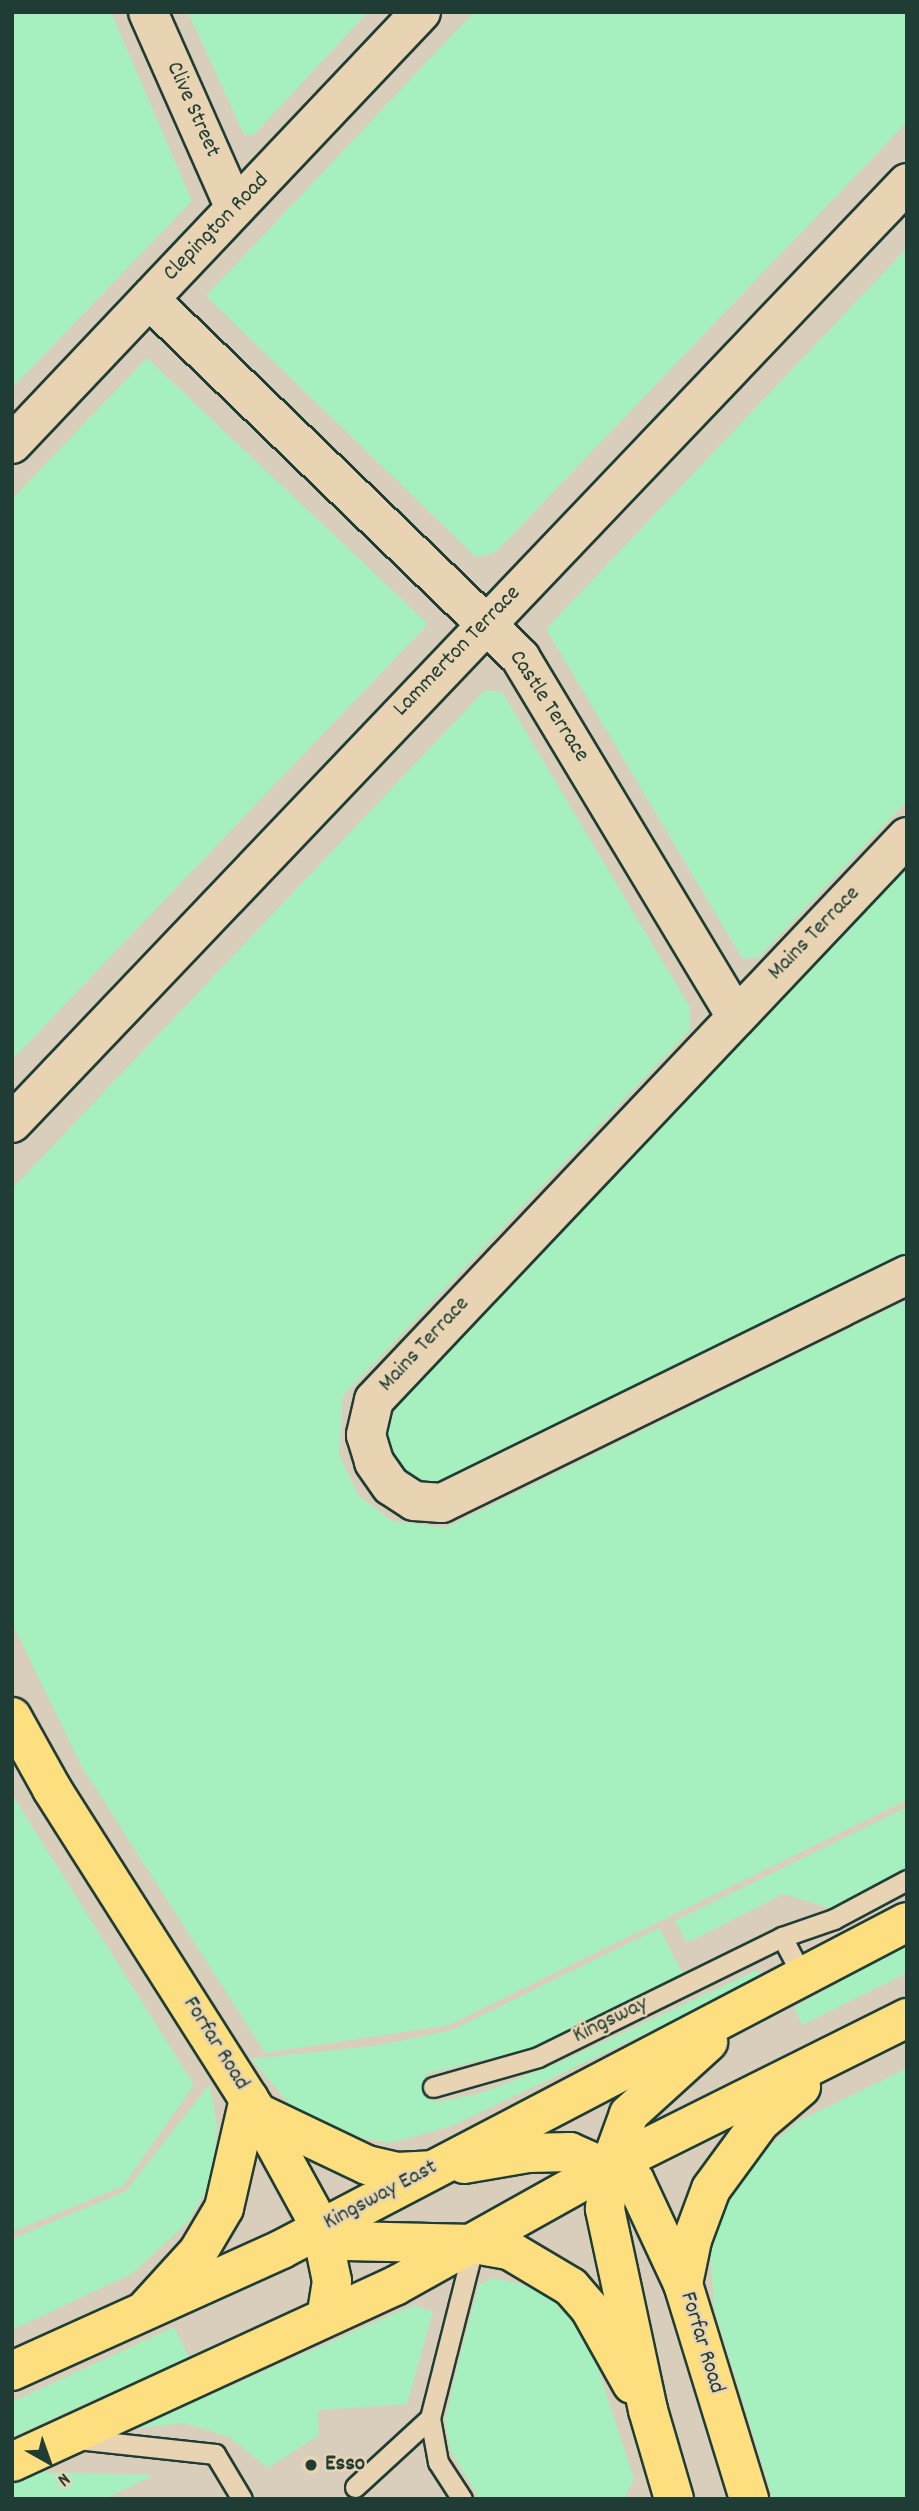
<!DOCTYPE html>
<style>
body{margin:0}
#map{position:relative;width:919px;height:2511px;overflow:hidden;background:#d9cdbb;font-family:Dekko,sans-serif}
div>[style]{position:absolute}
.green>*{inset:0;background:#a6f0bf}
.roads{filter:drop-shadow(2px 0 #1f3d34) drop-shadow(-2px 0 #1f3d34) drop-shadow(0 2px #1f3d34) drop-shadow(0 -2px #1f3d34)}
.lane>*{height:19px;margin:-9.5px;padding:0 9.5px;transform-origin:9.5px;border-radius:9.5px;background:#e8d4b2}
.street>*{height:38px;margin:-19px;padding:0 19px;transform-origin:19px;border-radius:19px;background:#e8d4b2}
.secondary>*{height:38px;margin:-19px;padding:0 19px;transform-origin:19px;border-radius:19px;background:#e8d4b2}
.primary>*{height:38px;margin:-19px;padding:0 19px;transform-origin:19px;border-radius:19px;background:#fedf80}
.highway>*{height:38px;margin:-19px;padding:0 19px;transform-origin:19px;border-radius:19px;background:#fedf80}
.dots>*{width:19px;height:19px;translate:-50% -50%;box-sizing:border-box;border:4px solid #e8d4b2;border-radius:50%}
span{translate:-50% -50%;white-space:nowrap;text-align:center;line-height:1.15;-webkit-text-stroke:5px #e8d4b2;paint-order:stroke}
.street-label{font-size:23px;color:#1f3d34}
.poi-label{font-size:23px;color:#1f3d34;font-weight:700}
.left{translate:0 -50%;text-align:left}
.frame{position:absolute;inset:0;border:14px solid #1f3d34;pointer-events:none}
.north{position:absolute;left:14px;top:2427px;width:70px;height:70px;-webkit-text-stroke:5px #e8d4b2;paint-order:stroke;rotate:140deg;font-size:19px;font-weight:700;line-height:28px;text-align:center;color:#1f3d34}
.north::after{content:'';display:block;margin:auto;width:24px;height:32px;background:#1f3d34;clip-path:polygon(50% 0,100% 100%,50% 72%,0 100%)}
</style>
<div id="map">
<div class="green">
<i style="clip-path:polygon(12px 12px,111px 12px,192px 201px,12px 388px)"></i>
<i style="clip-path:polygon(188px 12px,368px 12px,254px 135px,244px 135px)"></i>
<i style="clip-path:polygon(474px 12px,907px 12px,907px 122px,495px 553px,476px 557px,206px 296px)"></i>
<i style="clip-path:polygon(907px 248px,907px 801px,758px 958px,742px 958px,546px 629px)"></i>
<i style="clip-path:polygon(147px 358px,428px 624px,12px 1060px,12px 499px)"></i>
<i style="clip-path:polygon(485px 690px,502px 692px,690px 1007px,690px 1030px,343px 1396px,339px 1454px,358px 1495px,392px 1521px,445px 1528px,907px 1300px,907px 1800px,449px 2025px,265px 2053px,82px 1767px,12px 1623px,12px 1189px)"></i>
<i style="clip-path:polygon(907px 854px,907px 1261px,449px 1487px,423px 1488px,399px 1468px,384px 1439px,382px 1408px)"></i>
<i style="clip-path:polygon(12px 1794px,194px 2085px,123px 2186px,12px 2232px)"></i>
<i style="clip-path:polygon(907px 1807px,907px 1872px,833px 1909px,783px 1894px,687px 1943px,675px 1921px)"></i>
<i style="clip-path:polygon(659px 1928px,683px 1974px,533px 2048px,425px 2074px,434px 2102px,478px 2094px,556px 2064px,757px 1970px,764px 1977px,452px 2126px,391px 2143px,339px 2134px,289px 2103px,251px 2059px,381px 2045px,452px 2030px)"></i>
<i style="clip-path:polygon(907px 1945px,907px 1973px,802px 2025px,794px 2007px)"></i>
<i style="clip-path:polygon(907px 2068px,907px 2499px,773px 2499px,714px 2308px,710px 2252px,724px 2196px,753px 2160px,799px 2121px)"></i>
<i style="clip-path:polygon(210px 2084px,217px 2127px,212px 2181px,187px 2223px,133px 2273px,12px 2330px,12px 2239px,126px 2191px)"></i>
<i style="clip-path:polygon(493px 2278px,538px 2288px,570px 2311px,590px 2343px,634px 2479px,624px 2499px,480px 2499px,450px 2450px,445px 2421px,459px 2359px,479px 2285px)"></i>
<i style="clip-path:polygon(414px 2305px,433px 2312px,407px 2404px,318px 2410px,319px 2435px,268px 2468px,229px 2437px,184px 2423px,133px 2429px)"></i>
<i style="clip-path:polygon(174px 2327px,189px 2357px,12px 2437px,12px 2402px)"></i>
<i style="clip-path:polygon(38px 2472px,154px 2475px,105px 2499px,12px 2499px,12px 2483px)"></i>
</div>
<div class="roads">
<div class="lane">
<i style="left:782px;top:1937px;width:47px;rotate:62.4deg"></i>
<i style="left:433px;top:2087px;width:109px;rotate:-15.9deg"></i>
<i style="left:538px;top:2057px;width:272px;rotate:-26.2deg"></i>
<i style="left:782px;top:1937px;width:55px;rotate:-19.1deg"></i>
<i style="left:834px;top:1919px;width:83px;rotate:-28.1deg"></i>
<i style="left:77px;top:2439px;width:139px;rotate:6.2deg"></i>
<i style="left:215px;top:2454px;width:52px;rotate:59deg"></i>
<i style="left:355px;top:2487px;width:102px;rotate:-42.6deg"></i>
<i style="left:462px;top:2499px;width:44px;rotate:-123deg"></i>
<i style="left:438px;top:2462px;width:45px;rotate:-100.3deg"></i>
<i style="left:430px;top:2418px;width:179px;rotate:-75.8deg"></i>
</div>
<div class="street">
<i style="left:148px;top:12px;width:214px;rotate:66.1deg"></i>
<i style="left:149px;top:299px;width:516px;rotate:43.98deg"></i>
<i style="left:520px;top:657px;width:420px;rotate:59deg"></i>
<i style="left:907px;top:837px;width:775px;rotate:133.43deg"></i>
<i style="left:374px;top:1400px;width:36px;rotate:103deg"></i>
<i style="left:366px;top:1435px;width:28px;rotate:73deg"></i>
<i style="left:374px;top:1462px;width:29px;rotate:55deg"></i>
<i style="left:391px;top:1486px;width:27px;rotate:33deg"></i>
<i style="left:414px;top:1501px;width:28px;rotate:4deg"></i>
<i style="left:442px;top:1503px;width:518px;rotate:-26.12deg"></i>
<i style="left:12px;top:1123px;width:1298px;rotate:-46.4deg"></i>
</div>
<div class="secondary">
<i style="left:12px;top:444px;width:595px;rotate:-46.57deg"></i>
</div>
<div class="primary">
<i style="left:12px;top:1717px;width:82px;rotate:60.9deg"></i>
<i style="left:52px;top:1789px;width:384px;rotate:57.6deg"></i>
<i style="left:258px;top:2113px;width:131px;rotate:61.3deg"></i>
<i style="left:321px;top:2228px;width:54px;rotate:78.3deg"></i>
<i style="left:332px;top:2281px;width:36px;rotate:99deg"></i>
<i style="left:258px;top:2113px;width:121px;rotate:25.5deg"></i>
<i style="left:367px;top:2165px;width:31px;rotate:13deg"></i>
<i style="left:397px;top:2172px;width:34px;rotate:-3deg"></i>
<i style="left:146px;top:2309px;width:77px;rotate:-47.6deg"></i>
<i style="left:198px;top:2252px;width:51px;rotate:-59.4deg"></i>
<i style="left:224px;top:2208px;width:112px;rotate:-77.1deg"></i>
</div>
<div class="highway">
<i style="left:464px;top:2164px;width:65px;rotate:-9.8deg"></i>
<i style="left:528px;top:2153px;width:42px;rotate:-1.4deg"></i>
<i style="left:570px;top:2152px;width:71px;rotate:24deg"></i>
<i style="left:635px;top:2181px;width:114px;rotate:65deg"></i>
<i style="left:683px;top:2284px;width:225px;rotate:72.9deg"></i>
<i style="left:321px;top:2228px;width:28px;rotate:27deg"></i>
<i style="left:346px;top:2241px;width:128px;rotate:1.3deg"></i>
<i style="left:474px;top:2244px;width:36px;rotate:10deg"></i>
<i style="left:509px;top:2250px;width:72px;rotate:30.8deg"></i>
<i style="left:571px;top:2287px;width:29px;rotate:49deg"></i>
<i style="left:590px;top:2309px;width:86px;rotate:60.8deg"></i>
<i style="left:683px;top:2284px;width:45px;rotate:-78.4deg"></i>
<i style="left:692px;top:2240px;width:54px;rotate:-69.6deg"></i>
<i style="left:711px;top:2189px;width:83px;rotate:-53.8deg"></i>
<i style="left:760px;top:2122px;width:54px;rotate:-40.5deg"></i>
<i style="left:12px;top:2371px;width:296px;rotate:-24.3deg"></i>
<i style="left:282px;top:2249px;width:705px;rotate:-27.62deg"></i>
<i style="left:12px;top:2462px;width:422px;rotate:-24.7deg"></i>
<i style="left:395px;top:2286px;width:246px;rotate:-29.2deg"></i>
<i style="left:610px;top:2166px;width:332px;rotate:-26.5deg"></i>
<i style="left:674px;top:2499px;width:93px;rotate:-106.3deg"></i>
<i style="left:648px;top:2410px;width:206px;rotate:-102.1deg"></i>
<i style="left:605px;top:2209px;width:43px;rotate:-83.4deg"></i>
<i style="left:610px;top:2166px;width:55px;rotate:-69.9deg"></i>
<i style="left:629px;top:2114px;width:107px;rotate:-42.3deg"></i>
</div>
</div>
<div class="dots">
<i style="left:311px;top:2465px;background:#1f3d34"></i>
</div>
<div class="street-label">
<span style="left:192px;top:110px;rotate:66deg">Clive Street</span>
<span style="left:217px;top:228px;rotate:-46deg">Clepington Road</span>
<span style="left:458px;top:652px;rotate:-46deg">Lammerton Terrace</span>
<span style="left:548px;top:707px;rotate:57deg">Castle Terrace</span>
<span style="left:815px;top:934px;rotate:-46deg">Mains Terrace</span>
<span style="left:425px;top:1345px;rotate:-47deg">Mains Terrace</span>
<span style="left:611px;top:2021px;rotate:-26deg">Kingsway</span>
<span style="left:215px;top:2044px;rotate:58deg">Forfar Road</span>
<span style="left:381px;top:2196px;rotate:-28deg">Kingsway East</span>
<span style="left:701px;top:2343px;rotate:73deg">Forfar Road</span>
</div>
<div class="poi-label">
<span class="left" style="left:325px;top:2465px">Esso</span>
</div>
<div class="frame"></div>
<div class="north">N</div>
</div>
